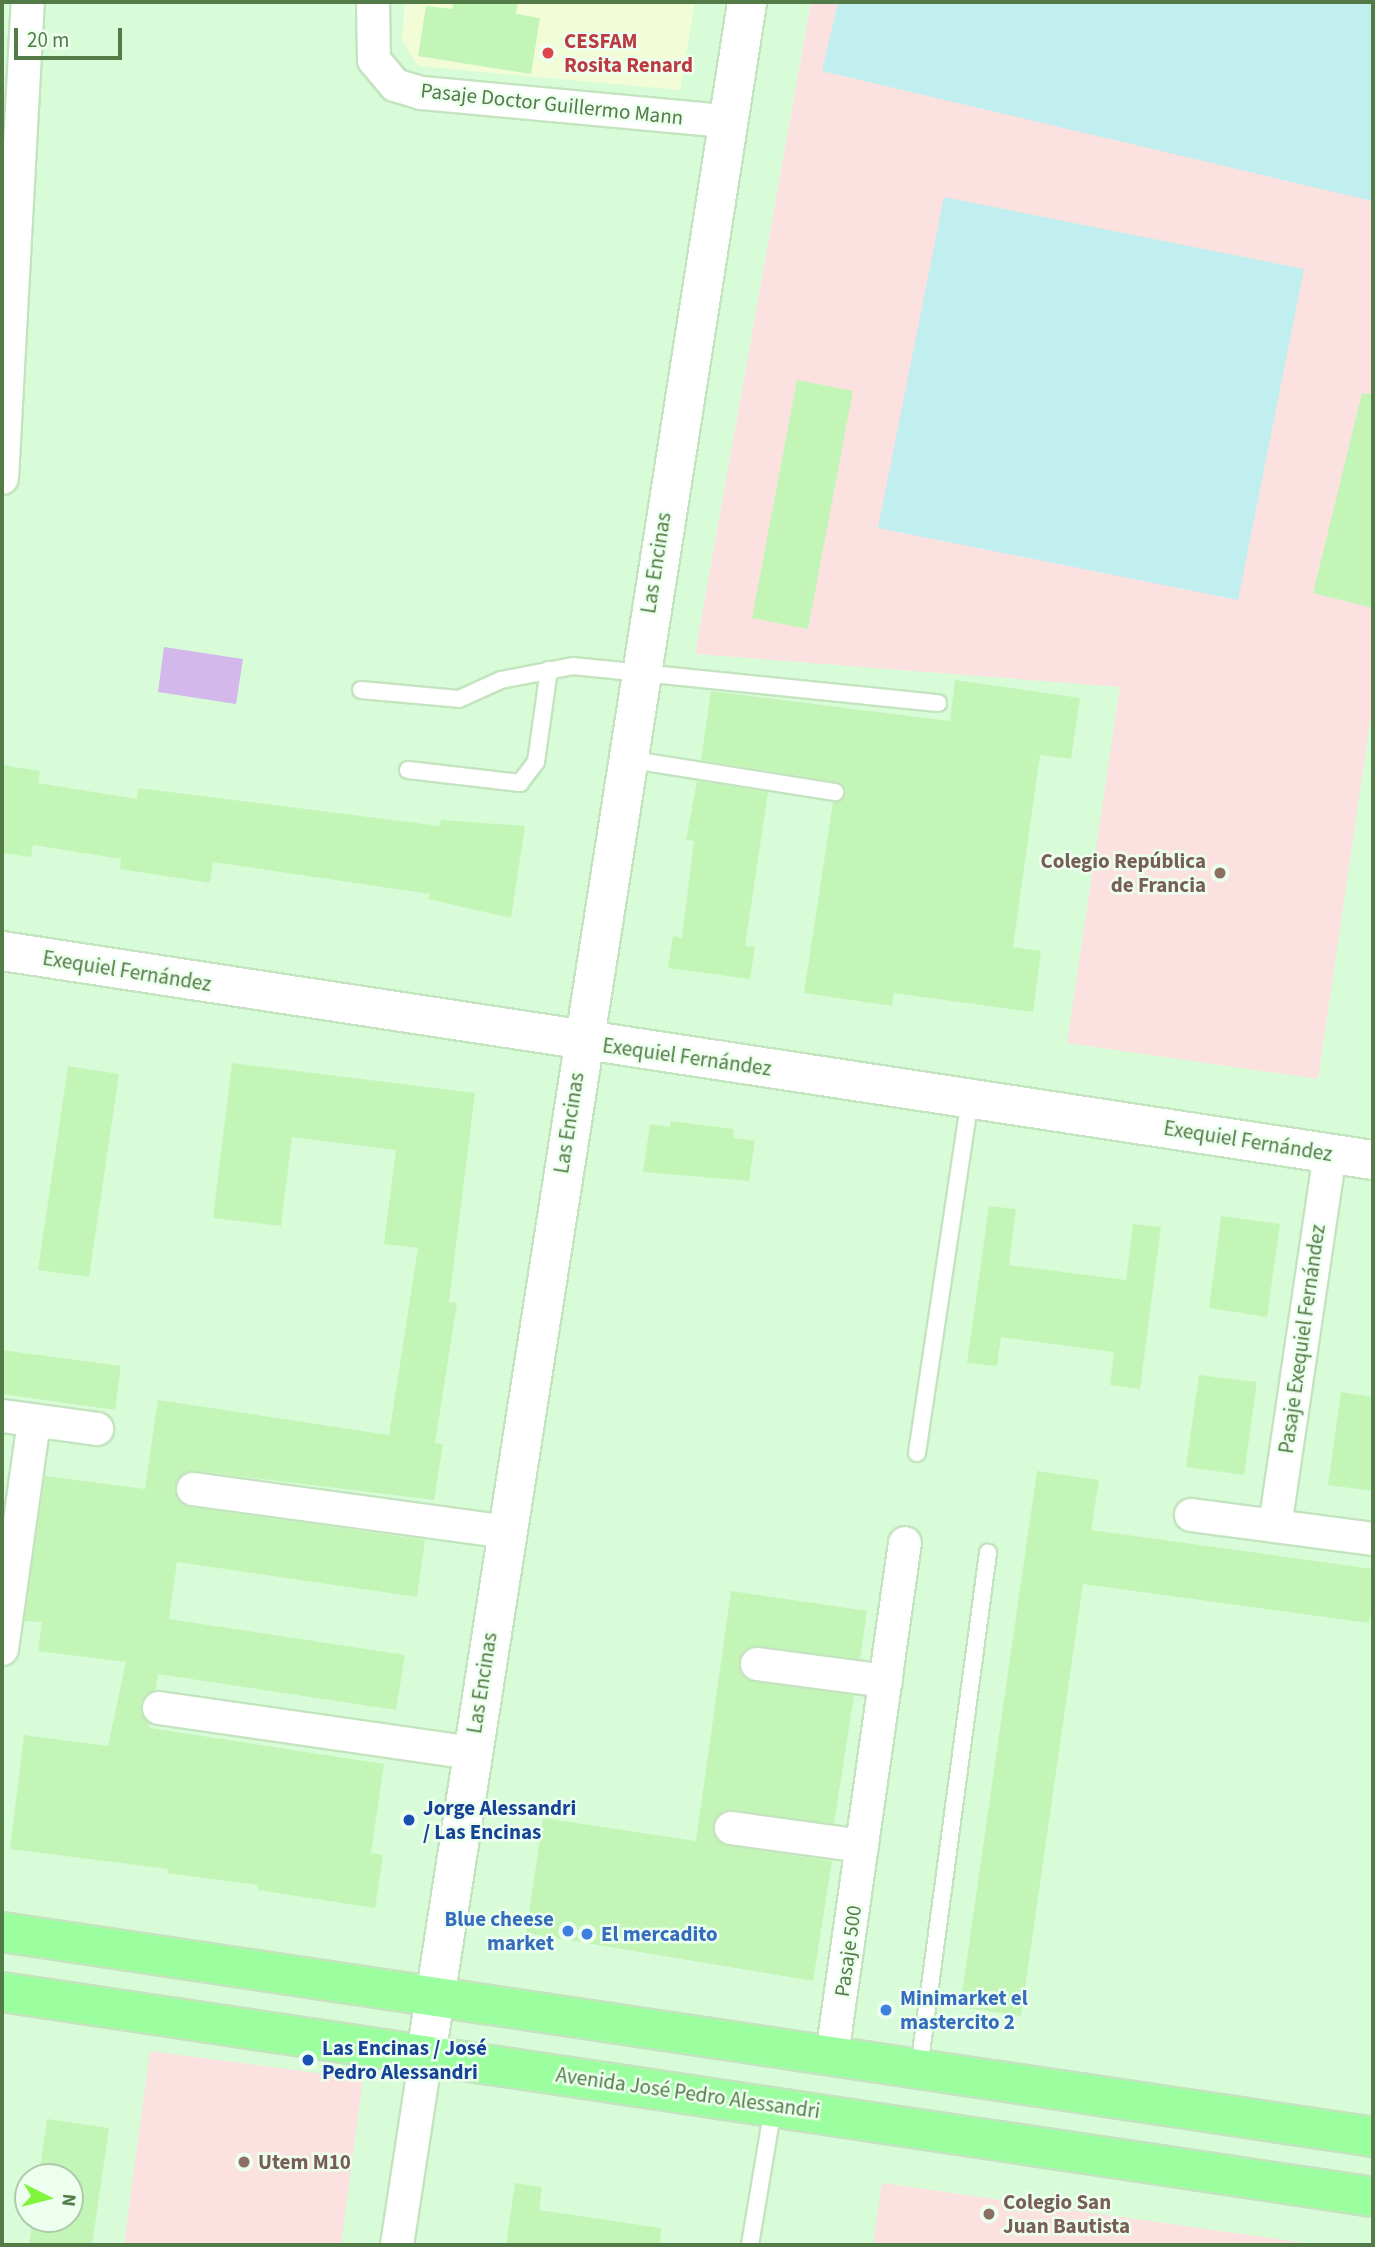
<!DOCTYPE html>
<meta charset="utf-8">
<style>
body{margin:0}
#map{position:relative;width:1375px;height:2247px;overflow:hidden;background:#e5ffe5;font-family:"Source Sans 3",sans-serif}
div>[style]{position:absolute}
.residential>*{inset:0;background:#d9fcd8}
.education>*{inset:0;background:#fbe2e1}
.medical>*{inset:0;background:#f2fdd7}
.green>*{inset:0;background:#c1eeee}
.water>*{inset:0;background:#d4b7eb}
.building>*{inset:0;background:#c3f5b7}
.roads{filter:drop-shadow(2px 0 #c4e4bf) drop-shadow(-2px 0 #c4e4bf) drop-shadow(0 2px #c4e4bf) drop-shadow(0 -2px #c4e4bf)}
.service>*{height:16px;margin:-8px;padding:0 8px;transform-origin:8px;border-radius:8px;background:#fff}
.minor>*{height:32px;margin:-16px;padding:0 16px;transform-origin:16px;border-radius:16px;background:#fff}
.tertiary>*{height:38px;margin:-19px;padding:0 19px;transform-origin:19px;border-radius:19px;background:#fff}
.primary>*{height:38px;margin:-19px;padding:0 19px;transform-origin:19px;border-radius:19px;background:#9bff9f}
.dots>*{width:19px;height:19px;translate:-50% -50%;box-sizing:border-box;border:4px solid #edffee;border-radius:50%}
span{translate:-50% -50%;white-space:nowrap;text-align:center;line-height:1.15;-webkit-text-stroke:5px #edffee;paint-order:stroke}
.health-label{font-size:21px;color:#be3a42;font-weight:700}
.left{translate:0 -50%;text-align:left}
.street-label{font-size:21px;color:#537b47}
.education-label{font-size:21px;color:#785e54;font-weight:700}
.right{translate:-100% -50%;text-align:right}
.transit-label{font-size:21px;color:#164399;font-weight:700}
.shop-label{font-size:21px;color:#366cbe;font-weight:700}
.frame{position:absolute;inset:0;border:4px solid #537b47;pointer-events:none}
.north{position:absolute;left:14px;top:2163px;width:70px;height:70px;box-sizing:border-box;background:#edffee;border:2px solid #afcaab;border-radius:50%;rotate:96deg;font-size:19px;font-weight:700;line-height:28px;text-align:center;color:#537b47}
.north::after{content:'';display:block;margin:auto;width:24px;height:32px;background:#81f53d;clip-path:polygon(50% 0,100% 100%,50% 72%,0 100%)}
.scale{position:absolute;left:14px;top:28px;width:108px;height:32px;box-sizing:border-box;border:4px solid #537b47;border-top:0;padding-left:9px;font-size:21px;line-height:24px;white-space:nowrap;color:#537b47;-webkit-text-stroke:5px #edffee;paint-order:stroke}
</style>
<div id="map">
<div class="residential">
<i style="clip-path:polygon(evenodd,2px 2px,811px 2px,695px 654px,1373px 702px,1373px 2245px,2px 2245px,2px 2px,28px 2177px,70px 2177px,70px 2219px,28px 2219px,28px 2177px)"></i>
</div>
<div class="education">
<i style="clip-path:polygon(811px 2px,1373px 2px,1373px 702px,1318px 1079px,1067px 1043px,1120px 687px,695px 654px)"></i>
<i style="clip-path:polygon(150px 2051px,363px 2079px,341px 2245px,124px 2245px)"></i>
<i style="clip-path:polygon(882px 2183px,1320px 2245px,873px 2245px)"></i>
</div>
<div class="medical">
<i style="clip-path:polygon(405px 2px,695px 2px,680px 90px,418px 66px,402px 40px)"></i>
</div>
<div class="green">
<i style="clip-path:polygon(838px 2px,1373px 2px,1372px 201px,822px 71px)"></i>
<i style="clip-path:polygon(944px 197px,1304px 269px,1238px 600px,878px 528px)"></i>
</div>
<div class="water">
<i style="clip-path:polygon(164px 647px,243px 659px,236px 704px,158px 692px)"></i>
</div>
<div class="building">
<i style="clip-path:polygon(454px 2px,518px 2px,516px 14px,540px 18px,531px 74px,418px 56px,426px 6px,452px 9px)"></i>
<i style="clip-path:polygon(797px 380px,853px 391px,808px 629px,752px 618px)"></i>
<i style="clip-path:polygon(1362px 393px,1373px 394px,1373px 608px,1313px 593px)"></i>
<i style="clip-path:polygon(955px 680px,1080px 698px,1071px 759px,1040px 755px,1013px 947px,1041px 951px,1033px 1012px,894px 993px,892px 1006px,804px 993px,833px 802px,843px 799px,845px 789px,837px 782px,701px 760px,711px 691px,950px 721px)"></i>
<i style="clip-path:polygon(2px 765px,40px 771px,38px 783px,137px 799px,138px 788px,440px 826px,441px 820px,525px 826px,511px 918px,428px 899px,430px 894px,213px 862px,210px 883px,120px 869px,121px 859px,33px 845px,31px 857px,2px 853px)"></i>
<i style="clip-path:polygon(697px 781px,768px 792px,745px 946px,755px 947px,750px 979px,668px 968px,673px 936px,682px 938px,694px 841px,686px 840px)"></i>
<i style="clip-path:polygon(232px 1063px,475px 1093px,449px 1302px,457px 1303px,435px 1443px,443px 1444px,434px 1500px,196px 1471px,179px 1477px,175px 1487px,181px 1503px,190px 1507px,425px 1540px,417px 1597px,177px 1562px,169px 1619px,405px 1655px,396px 1710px,158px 1674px,156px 1690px,141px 1706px,150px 1728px,384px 1764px,371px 1853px,383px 1855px,375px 1908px,258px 1890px,258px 1885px,167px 1873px,168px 1869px,10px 1849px,24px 1735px,108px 1746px,126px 1662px,38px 1651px,42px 1622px,24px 1621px,45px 1476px,145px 1489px,158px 1400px,389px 1435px,418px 1248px,384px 1244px,396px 1150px,292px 1137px,281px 1226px,213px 1218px)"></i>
<i style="clip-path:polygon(68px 1066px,119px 1074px,89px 1277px,38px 1270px)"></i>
<i style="clip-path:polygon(670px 1121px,734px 1129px,733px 1138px,755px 1141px,749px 1181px,643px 1172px,650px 1124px,670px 1127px)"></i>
<i style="clip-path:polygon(989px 1206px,1016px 1209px,1009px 1265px,1126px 1280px,1133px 1224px,1161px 1227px,1140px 1389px,1110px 1385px,1114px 1352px,1001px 1337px,997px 1366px,967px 1363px)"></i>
<i style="clip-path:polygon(1221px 1216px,1280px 1224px,1267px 1317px,1209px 1308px)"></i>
<i style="clip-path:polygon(2px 1350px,121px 1366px,115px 1410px,2px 1394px)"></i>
<i style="clip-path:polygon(1199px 1375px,1257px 1382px,1244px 1475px,1186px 1467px)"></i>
<i style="clip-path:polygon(1341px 1392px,1373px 1397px,1373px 1491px,1328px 1485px)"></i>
<i style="clip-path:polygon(1037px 1471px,1099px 1480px,1091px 1530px,1373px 1569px,1373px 1596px,1369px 1623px,1083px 1584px,1021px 2016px,960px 2007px)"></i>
<i style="clip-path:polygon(731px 1591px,867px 1611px,860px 1659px,759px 1646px,749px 1647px,739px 1661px,740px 1672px,754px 1682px,854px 1695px,834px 1824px,733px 1810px,723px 1811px,713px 1825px,714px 1836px,728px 1846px,832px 1861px,813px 1981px,526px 1933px,543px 1818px,696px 1841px)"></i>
<i style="clip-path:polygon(47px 2119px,109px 2128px,92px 2245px,29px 2245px,33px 2219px,70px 2219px,70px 2177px,39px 2177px)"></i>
<i style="clip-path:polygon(515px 2183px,542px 2187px,539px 2210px,661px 2228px,660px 2245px,506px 2245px)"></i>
</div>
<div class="roads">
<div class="service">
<i style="left:361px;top:690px;width:98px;rotate:5.2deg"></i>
<i style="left:459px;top:699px;width:46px;rotate:-24.3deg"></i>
<i style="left:501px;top:680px;width:73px;rotate:-11deg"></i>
<i style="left:573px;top:666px;width:367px;rotate:5.8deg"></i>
<i style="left:626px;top:759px;width:212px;rotate:9deg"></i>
<i style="left:408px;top:770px;width:113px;rotate:6.6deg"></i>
<i style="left:520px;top:783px;width:26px;rotate:-53deg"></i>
<i style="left:536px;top:762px;width:93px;rotate:-82deg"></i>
<i style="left:917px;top:1453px;width:358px;rotate:-81.5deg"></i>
<i style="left:919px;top:2068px;width:520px;rotate:-82.37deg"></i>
<i style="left:750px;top:2245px;width:140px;rotate:-80.5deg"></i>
</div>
<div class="minor">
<i style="left:373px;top:2px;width:58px;rotate:89deg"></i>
<i style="left:374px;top:60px;width:33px;rotate:50deg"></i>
<i style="left:395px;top:85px;width:28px;rotate:17deg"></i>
<i style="left:422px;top:93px;width:305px;rotate:5.3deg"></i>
<i style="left:2px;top:478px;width:477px;rotate:-86.9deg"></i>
<i style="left:2px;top:1416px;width:96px;rotate:7.8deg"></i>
<i style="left:193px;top:1489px;width:315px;rotate:7.8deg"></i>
<i style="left:1191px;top:1515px;width:184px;rotate:7.5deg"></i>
<i style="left:1275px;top:1526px;width:377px;rotate:-81.6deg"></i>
<i style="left:2px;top:1649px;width:231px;rotate:-82deg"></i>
<i style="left:757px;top:1664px;width:130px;rotate:7.5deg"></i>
<i style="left:159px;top:1708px;width:315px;rotate:8.2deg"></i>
<i style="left:731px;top:1828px;width:132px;rotate:7.8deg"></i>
<i style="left:832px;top:2055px;width:517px;rotate:-81.89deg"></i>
<i style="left:397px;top:2245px;width:192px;rotate:-81.3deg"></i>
</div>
<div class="tertiary">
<i style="left:2px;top:951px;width:1387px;rotate:8.67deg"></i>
<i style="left:426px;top:2055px;width:2078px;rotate:-81.11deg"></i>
</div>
<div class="primary">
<i style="left:2px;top:1932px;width:1386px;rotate:8.5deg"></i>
<i style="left:2px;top:1992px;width:1386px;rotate:8.5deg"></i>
</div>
</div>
<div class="dots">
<i style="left:548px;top:53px;background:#e0444e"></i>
<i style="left:1220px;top:873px;background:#8d6e63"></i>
<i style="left:409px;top:1820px;background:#1a4fb4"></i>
<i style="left:568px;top:1931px;background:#3f7fe0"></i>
<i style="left:587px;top:1934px;background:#3f7fe0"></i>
<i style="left:886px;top:2010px;background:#3f7fe0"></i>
<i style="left:308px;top:2060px;background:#1a4fb4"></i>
<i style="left:244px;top:2162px;background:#8d6e63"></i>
<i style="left:989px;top:2214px;background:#8d6e63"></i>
</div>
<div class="health-label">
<span class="left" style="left:564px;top:53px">CESFAM<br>Rosita Renard</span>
</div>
<div class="street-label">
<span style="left:552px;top:104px;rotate:6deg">Pasaje Doctor Guillermo Mann</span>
<span style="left:656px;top:563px;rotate:-81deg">Las Encinas</span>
<span style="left:127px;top:971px;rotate:9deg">Exequiel Fernández</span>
<span style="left:687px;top:1057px;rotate:8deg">Exequiel Fernández</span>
<span style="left:569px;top:1123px;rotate:-81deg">Las Encinas</span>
<span style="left:1248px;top:1141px;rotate:9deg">Exequiel Fernández</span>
<span style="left:1302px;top:1339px;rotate:-82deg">Pasaje Exequiel Fernández</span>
<span style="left:482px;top:1683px;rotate:-81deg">Las Encinas</span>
<span style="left:848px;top:1951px;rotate:-82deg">Pasaje 500</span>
<span style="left:688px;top:2093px;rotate:8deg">Avenida José Pedro Alessandri</span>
</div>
<div class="education-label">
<span class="right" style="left:1206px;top:873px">Colegio República<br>de Francia</span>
<span class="left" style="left:258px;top:2162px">Utem M10</span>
<span class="left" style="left:1003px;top:2214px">Colegio San<br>Juan Bautista</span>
</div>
<div class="transit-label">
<span class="left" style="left:423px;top:1820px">Jorge Alessandri<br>/ Las Encinas</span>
<span class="left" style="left:322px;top:2060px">Las Encinas / José<br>Pedro Alessandri</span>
</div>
<div class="shop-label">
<span class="right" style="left:554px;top:1931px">Blue cheese<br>market</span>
<span class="left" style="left:601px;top:1934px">El mercadito</span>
<span class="left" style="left:900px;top:2010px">Minimarket el<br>mastercito 2</span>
</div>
<div class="frame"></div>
<div class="north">N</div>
<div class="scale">20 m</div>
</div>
